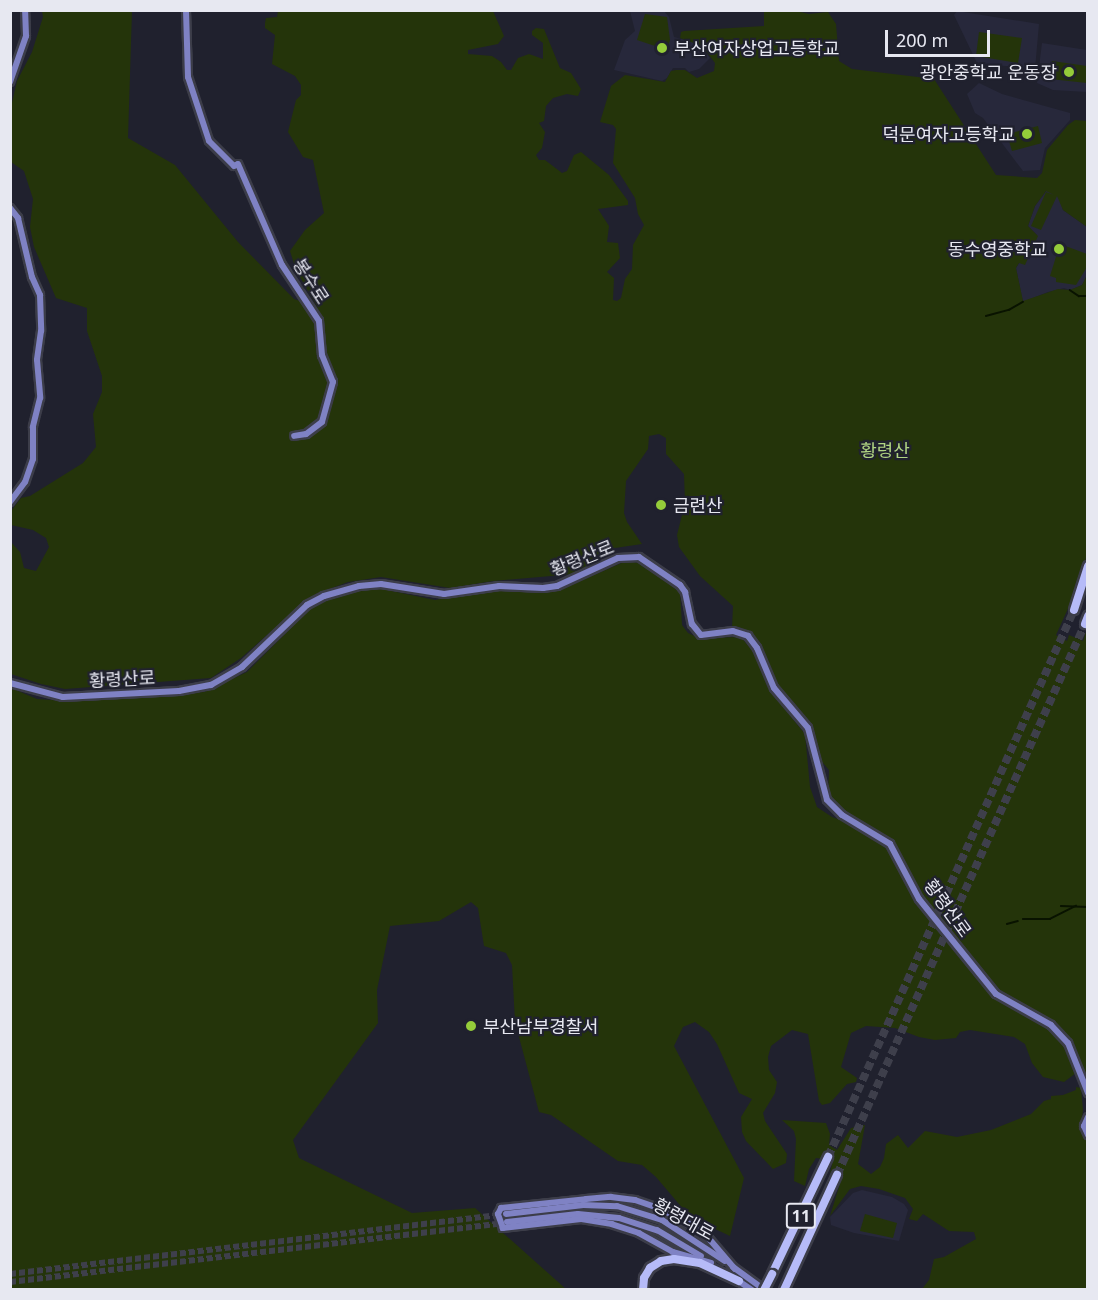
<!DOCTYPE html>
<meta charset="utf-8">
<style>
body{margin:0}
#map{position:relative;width:1098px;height:1300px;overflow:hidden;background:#20212e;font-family:"Noto Sans","Noto Sans KR",sans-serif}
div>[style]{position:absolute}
.built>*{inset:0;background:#27283b}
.green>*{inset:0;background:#24340a}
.stream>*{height:1.5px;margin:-0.75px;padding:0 0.75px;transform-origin:0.75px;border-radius:0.75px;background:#091300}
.secondary-tunnel>*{height:6px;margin-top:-3px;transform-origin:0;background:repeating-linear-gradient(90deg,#3e3f4b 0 6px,transparent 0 9px)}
.highway-tunnel>*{height:8px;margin-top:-4px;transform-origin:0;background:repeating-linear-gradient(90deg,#3e3f4b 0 8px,transparent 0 12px)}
.roads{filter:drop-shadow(2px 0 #3c3d49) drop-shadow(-2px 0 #3c3d49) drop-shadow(0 2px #3c3d49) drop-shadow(0 -2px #3c3d49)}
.secondary>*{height:6px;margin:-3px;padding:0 3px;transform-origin:3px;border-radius:3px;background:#7f82c4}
.highway>*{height:8px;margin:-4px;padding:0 4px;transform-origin:4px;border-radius:4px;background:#b6bbf8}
.bridges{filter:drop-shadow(2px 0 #3c3d49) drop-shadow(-2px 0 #3c3d49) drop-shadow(0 2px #3c3d49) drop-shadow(0 -2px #3c3d49)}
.highway-bridge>*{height:8px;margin:-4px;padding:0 4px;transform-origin:4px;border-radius:4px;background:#b6bbf8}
.dots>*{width:16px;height:16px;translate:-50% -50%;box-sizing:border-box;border:3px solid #20212e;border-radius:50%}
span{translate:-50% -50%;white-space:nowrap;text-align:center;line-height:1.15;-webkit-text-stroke:4.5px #20212e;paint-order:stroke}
.shield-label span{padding:2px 4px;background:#20212e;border:2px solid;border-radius:4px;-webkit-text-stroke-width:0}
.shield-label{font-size:16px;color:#e7e8f1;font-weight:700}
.poi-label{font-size:18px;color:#e7e8f1}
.left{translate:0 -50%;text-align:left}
.right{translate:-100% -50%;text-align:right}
.street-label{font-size:18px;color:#e7e8f1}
.park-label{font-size:18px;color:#b1d583}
.frame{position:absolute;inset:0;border:12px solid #e7e8f1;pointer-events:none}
.scale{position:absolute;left:885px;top:30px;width:105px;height:27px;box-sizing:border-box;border:3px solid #e7e8f1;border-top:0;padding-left:8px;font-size:18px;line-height:21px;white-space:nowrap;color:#e7e8f1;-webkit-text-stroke:4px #20212e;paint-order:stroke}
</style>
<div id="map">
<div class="built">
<i style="clip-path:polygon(630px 11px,664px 11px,669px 17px,674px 37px,700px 44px,710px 58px,699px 69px,689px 72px,685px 68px,673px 68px,667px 78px,662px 81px,614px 70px,625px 40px,635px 31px)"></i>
<i style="clip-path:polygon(957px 11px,1039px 24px,1035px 69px,977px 63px,954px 15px)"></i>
<i style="clip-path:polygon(1042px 43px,1087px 50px,1087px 92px,1053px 90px,1037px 83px)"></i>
<i style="clip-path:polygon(979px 83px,1002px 94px,1070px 113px,1070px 120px,1045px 148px,1040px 170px,1023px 171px,983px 118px,975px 113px,967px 94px)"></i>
<i style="clip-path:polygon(1047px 190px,1058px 196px,1063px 210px,1087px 227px,1087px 275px,1082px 285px,1070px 290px,1064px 288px,1048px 292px,1023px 302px,1016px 268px,1037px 235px,1028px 226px,1035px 206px)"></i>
<i style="clip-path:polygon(862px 1190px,892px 1197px,904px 1204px,908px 1210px,899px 1241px,854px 1233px,831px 1225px,830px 1217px,853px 1193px)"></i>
</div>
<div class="green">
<i style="clip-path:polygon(42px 11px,132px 11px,128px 138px,175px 165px,238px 242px,294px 299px,317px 307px,296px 270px,290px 251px,305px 230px,324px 213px,313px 160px,303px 157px,288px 132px,296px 100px,301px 95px,301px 85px,295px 76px,272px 64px,275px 35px,265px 28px,265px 23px,266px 18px,277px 17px,278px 11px,493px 11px,504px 36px,498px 44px,468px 50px,468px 54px,492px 56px,501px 62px,507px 70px,511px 70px,518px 58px,529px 54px,543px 59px,543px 43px,532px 35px,532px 31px,536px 28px,544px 29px,560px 68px,571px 73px,581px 89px,578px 96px,567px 94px,553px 98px,546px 106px,544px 121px,539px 123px,545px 132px,542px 148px,536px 155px,539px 160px,545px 160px,562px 173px,567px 171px,574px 155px,581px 152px,609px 175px,628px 201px,628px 205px,598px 209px,609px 226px,607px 242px,618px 243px,620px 258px,607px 272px,614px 278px,613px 300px,617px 301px,621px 298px,625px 279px,632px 269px,633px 245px,644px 225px,638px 214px,635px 198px,613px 163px,616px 129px,613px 125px,600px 122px,611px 86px,625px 75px,665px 82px,671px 71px,676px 70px,685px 70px,697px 78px,714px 71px,715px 63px,702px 46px,680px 38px,681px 32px,684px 31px,764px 26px,764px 11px,796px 11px,809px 14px,828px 12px,836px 24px,839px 61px,852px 69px,934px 79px,996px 175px,1037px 178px,1042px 173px,1047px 150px,1068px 125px,1075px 120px,1087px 121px,1087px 227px,1063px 210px,1057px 196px,1041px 230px,1031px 226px,1046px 192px,1054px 195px,1046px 191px,1035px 206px,1028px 226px,1038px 236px,1025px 265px,1019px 263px,1016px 268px,1023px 301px,1058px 289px,1070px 290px,1082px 285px,1087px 275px,1087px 554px,1074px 602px,1071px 602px,1056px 635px,1067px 641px,1069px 635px,1083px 641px,1087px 629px,1087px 1089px,1073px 1048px,1053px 1025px,997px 993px,960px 948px,959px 940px,946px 929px,922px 900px,896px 850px,862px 823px,835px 807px,828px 796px,829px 770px,818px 757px,811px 729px,776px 687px,762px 646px,750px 633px,739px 627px,732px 628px,733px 606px,700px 576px,679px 547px,677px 535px,685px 503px,684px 474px,666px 454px,666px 438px,659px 434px,649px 436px,648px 449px,626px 481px,624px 513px,627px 522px,642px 544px,615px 548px,574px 574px,493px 581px,450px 588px,381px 577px,348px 582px,316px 594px,302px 604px,241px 658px,211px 678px,65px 689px,41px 684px,11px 674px,10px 541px,20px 552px,24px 568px,36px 571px,49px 547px,46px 538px,33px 530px,11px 525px,11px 511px,21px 498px,30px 496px,83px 463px,96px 447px,93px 414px,102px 392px,102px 376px,87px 331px,87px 308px,56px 298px,34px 247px,30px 227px,33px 199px,24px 171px,11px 162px,11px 107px,17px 81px,32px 52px,43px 17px)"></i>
<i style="clip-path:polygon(645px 14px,667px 17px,670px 40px,667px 50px,637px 40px)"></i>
<i style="clip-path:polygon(979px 32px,1022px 38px,1018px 63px,976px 56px)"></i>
<i style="clip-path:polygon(1052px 61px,1087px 66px,1087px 83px,1050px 79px)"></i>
<i style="clip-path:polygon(1038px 126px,1042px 143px,1012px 151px,1007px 134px)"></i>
<i style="clip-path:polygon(1060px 244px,1087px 254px,1087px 267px,1076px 285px,1056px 282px,1056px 278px,1050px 276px)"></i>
<i style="clip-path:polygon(626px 561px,645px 564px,680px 592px,682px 625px,688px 633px,699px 638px,741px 637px,757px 656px,775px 697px,805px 734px,810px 787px,817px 807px,832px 817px,852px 824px,890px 851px,917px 903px,986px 990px,1059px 1036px,1067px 1049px,1076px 1073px,1064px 1082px,1043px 1077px,1032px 1063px,1025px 1044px,1014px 1037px,970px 1030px,960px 1032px,956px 1038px,935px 1040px,919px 1037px,895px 1028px,866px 1026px,851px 1033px,841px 1067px,857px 1078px,856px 1082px,847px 1084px,830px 1103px,822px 1105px,819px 1101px,808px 1034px,792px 1030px,771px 1046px,768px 1057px,769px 1070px,777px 1082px,775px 1093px,763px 1113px,765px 1121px,787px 1154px,786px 1163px,773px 1169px,746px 1141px,742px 1132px,741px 1117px,752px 1099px,739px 1093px,717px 1044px,709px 1032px,695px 1022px,683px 1027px,674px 1046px,744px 1178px,730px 1236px,690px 1217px,656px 1177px,642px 1165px,618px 1161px,551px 1115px,539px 1112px,515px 1022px,512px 965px,506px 953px,484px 946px,478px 908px,471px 902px,439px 921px,390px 926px,377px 990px,378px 1023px,293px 1140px,299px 1158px,412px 1213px,475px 1208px,566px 1289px,11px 1290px,11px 688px,37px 699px,67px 701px,204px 692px,247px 672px,316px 603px,350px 592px,377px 588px,435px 600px,489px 591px,560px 590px)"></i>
<i style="clip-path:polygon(1076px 1087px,1081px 1088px,1083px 1110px,1081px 1127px,1088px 1137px,1087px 1289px,922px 1289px,929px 1280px,934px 1259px,944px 1257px,976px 1239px,974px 1232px,949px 1231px,923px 1214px,917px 1221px,909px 1219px,913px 1209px,905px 1198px,879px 1189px,861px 1186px,850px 1189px,830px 1216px,842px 1177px,830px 1173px,833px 1160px,816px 1158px,809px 1169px,805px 1186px,794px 1181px,796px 1139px,794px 1131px,782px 1120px,826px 1123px,830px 1134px,829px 1145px,837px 1150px,851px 1128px,865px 1125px,858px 1164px,871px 1174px,880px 1167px,884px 1158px,886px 1144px,898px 1135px,908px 1148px,925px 1131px,957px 1137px,991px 1130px,1031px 1114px,1044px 1101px,1051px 1099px,1051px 1096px,1063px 1095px,1076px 1090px)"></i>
<i style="clip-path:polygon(865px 1214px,897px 1223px,893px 1238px,860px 1231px)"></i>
</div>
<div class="stream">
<i style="left:1070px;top:290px;width:11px;rotate:34deg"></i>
<i style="left:1079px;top:296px;width:9px"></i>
<i style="left:986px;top:316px;width:24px;rotate:-15deg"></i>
<i style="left:1009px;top:310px;width:16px;rotate:-30deg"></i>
<i style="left:1061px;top:906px;width:27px;rotate:2deg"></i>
<i style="left:1023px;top:919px;width:27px"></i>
<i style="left:1050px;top:919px;width:29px;rotate:-27deg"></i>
<i style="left:1007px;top:924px;width:11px;rotate:-15deg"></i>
</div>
<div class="secondary-tunnel">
<i style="left:10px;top:1274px;width:500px;rotate:-6.9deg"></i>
<i style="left:10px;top:1282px;width:498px;rotate:-6.8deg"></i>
</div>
<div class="highway-tunnel">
<i style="left:828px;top:1157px;width:600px;rotate:-65.79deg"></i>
<i style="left:837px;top:1175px;width:604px;rotate:-65.77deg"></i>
</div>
<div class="roads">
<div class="secondary">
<i style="left:186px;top:10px;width:67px;rotate:88.3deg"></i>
<i style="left:188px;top:77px;width:67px;rotate:71.8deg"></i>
<i style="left:209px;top:141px;width:35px;rotate:45deg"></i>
<i style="left:234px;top:166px;width:4px;rotate:-27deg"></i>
<i style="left:238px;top:164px;width:110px;rotate:66.5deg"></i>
<i style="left:282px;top:265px;width:67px;rotate:56.5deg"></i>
<i style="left:319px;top:321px;width:34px;rotate:85deg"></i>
<i style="left:322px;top:355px;width:29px;rotate:68deg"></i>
<i style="left:333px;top:382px;width:41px;rotate:105.4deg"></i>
<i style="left:322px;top:422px;width:20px;rotate:143deg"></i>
<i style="left:306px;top:434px;width:12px;rotate:171deg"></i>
<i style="left:10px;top:82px;width:49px;rotate:-70.8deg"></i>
<i style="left:26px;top:36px;width:26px;rotate:-92deg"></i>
<i style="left:10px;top:208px;width:13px;rotate:51deg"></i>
<i style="left:18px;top:218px;width:61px;rotate:76.7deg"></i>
<i style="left:32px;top:277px;width:20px;rotate:66deg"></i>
<i style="left:40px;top:295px;width:36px;rotate:88deg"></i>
<i style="left:41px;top:331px;width:29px;rotate:98deg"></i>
<i style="left:37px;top:360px;width:38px;rotate:85deg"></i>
<i style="left:40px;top:398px;width:30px;rotate:104deg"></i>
<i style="left:33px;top:427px;width:32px;rotate:90deg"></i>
<i style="left:33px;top:459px;width:24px;rotate:109deg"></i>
<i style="left:25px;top:482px;width:25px;rotate:127deg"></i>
<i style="left:10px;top:683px;width:55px;rotate:14.8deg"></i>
<i style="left:63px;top:697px;width:116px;rotate:-3deg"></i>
<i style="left:179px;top:691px;width:33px;rotate:-11deg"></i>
<i style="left:211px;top:685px;width:36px;rotate:-30deg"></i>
<i style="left:242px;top:667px;width:90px;rotate:-43.6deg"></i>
<i style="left:307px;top:605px;width:19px;rotate:-28deg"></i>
<i style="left:324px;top:596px;width:36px;rotate:-16deg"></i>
<i style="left:359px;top:586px;width:22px;rotate:-5deg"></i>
<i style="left:381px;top:584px;width:64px;rotate:9deg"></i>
<i style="left:444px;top:594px;width:56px;rotate:-8.3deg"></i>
<i style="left:499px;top:586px;width:44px;rotate:2.6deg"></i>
<i style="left:543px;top:588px;width:14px;rotate:-8deg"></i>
<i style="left:557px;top:586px;width:67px;rotate:-24.7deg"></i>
<i style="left:618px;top:558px;width:21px;rotate:-3deg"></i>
<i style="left:639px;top:557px;width:50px;rotate:34.3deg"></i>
<i style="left:680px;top:585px;width:9px;rotate:54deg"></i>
<i style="left:685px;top:592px;width:33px;rotate:78deg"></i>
<i style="left:692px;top:624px;width:14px;rotate:51deg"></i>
<i style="left:701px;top:635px;width:32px;rotate:-7deg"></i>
<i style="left:733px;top:631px;width:16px;rotate:18deg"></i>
<i style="left:748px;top:636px;width:15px;rotate:53deg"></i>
<i style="left:757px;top:648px;width:43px;rotate:67deg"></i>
<i style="left:774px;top:688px;width:52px;rotate:49.6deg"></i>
<i style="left:808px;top:728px;width:74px;rotate:75.2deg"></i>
<i style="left:827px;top:800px;width:21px;rotate:45deg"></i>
<i style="left:842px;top:815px;width:56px;rotate:31.1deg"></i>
<i style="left:890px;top:844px;width:62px;rotate:62.2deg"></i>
<i style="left:919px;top:899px;width:122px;rotate:51deg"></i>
<i style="left:996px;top:994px;width:63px;rotate:29.4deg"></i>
<i style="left:1051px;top:1025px;width:25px;rotate:47deg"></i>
<i style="left:1068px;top:1043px;width:54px;rotate:68.2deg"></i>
<i style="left:1088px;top:1117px;width:10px;rotate:114deg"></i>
<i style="left:1084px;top:1126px;width:10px;rotate:66deg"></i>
<i style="left:506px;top:1214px;width:78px;rotate:-6.7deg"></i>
<i style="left:583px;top:1205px;width:34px;rotate:2deg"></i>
<i style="left:617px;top:1206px;width:47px;rotate:17.3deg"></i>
<i style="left:662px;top:1220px;width:75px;rotate:33.1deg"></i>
<i style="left:507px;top:1222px;width:71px;rotate:-6.4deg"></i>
<i style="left:578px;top:1214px;width:41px;rotate:5.6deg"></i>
<i style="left:619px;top:1218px;width:40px;rotate:18deg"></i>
<i style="left:657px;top:1230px;width:51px;rotate:30.6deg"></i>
<i style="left:711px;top:1263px;width:40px;rotate:-164deg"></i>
<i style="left:673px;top:1252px;width:39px;rotate:-151deg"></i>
<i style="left:639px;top:1233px;width:28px;rotate:-162deg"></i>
<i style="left:612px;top:1224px;width:31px;rotate:-171deg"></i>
<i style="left:581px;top:1219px;width:79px;rotate:173.4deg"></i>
<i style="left:503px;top:1228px;width:15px;rotate:-110deg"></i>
<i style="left:498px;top:1214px;width:7px;rotate:-63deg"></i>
<i style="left:501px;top:1208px;width:85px;rotate:-6deg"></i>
<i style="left:586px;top:1199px;width:25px;rotate:-5deg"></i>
<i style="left:611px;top:1197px;width:24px;rotate:7deg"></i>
<i style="left:635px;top:1200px;width:28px;rotate:19deg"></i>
<i style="left:661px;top:1209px;width:36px;rotate:28deg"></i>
<i style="left:693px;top:1226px;width:14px;rotate:34deg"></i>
<i style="left:705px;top:1234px;width:46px;rotate:49.4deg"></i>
<i style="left:733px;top:1267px;width:39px;rotate:36deg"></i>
<i style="left:737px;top:1280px;width:18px;rotate:34deg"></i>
</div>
<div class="highway">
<i style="left:1074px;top:610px;width:46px;rotate:-72.3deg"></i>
<i style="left:1085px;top:624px;width:9px;rotate:-69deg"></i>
<i style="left:772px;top:1274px;width:130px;rotate:-64.4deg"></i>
<i style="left:643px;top:1290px;width:12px;rotate:-85deg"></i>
<i style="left:644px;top:1278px;width:12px;rotate:-59deg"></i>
<i style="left:650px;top:1268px;width:13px;rotate:-32deg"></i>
<i style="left:661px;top:1261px;width:13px;rotate:-9deg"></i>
<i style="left:674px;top:1259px;width:26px;rotate:9deg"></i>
<i style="left:700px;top:1263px;width:43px;rotate:24.8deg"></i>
<i style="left:784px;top:1290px;width:127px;rotate:-65.3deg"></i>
</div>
</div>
<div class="bridges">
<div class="highway-bridge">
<i style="left:764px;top:1290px;width:18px;rotate:-63deg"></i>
</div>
</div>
<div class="dots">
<i style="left:662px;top:48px;background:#95cc3a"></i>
<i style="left:1069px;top:72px;background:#95cc3a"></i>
<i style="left:1027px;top:134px;background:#95cc3a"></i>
<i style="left:1059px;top:249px;background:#95cc3a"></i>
<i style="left:661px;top:505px;background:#95cc3a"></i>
<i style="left:471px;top:1026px;background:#95cc3a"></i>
</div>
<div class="shield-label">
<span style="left:801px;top:1216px">11</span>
</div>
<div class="poi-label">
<span class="left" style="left:674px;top:48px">부산여자상업고등학교</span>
<span class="right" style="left:1057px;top:72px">광안중학교 운동장</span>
<span class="right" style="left:1015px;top:134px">덕문여자고등학교</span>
<span class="right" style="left:1047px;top:249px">동수영중학교</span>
<span class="left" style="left:673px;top:505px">금련산</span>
<span class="left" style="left:483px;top:1026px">부산남부경찰서</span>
</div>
<div class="street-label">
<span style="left:311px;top:281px;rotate:57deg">봉수로</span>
<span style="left:582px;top:558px;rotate:-22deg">황령산로</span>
<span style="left:122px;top:679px;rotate:-3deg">황령산로</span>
<span style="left:948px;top:908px;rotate:54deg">황령산로</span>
<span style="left:684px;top:1219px;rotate:29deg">황령대로</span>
</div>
<div class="park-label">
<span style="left:885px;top:450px">황령산</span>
</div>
<div class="frame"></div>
<div class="scale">200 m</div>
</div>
